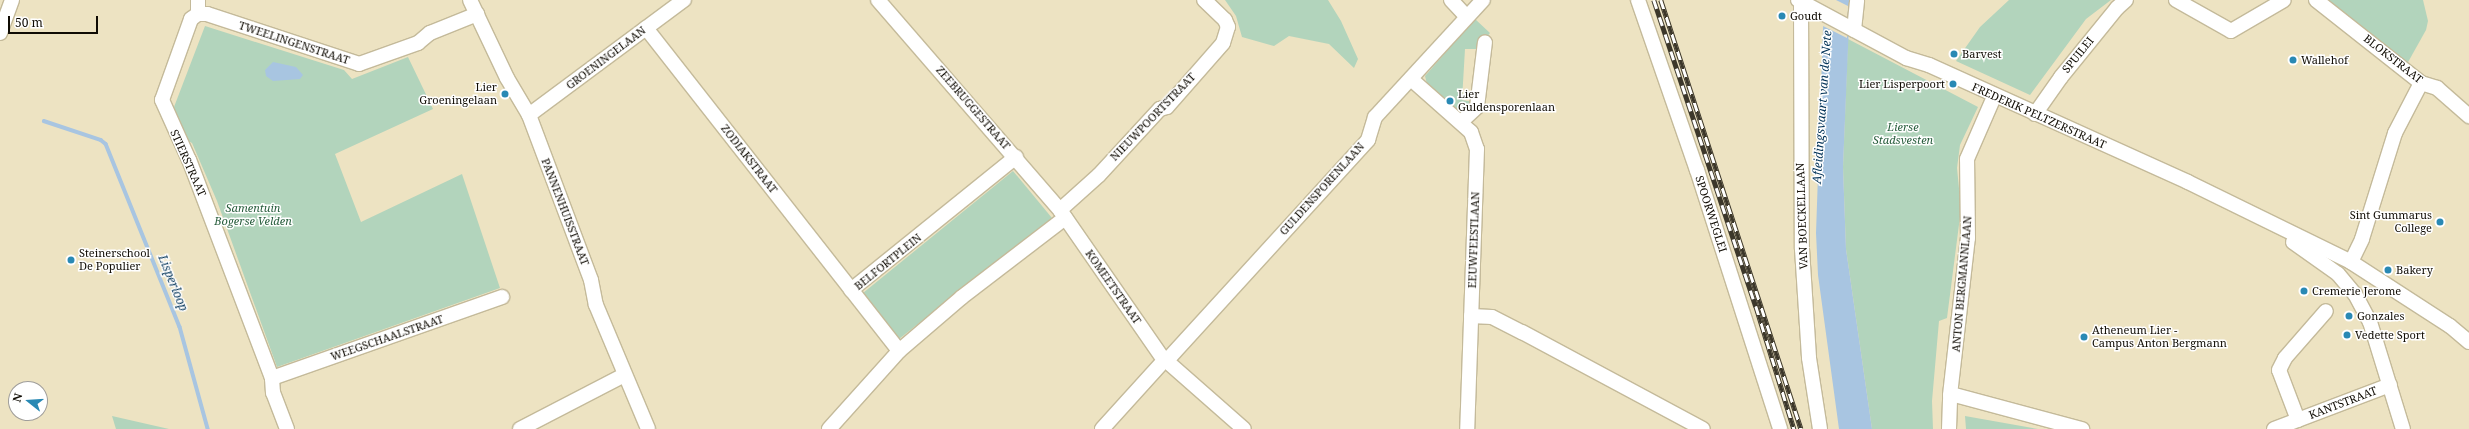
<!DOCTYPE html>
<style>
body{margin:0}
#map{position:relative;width:2469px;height:429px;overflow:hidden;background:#ede3c2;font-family:"Noto Serif",serif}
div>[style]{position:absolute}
.green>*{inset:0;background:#b2d4bc}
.water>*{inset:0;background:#a8c5e1}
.pier>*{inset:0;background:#ede3c2}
.stream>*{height:3.5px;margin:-1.75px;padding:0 1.75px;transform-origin:1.75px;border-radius:1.75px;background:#a8c5e1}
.roads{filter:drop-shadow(1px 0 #c4ba9a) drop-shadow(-1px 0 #c4ba9a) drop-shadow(0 1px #c4ba9a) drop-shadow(0 -1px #c4ba9a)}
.minor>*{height:14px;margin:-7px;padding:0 7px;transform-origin:7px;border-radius:7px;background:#fff}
.rail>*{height:4.5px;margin-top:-2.25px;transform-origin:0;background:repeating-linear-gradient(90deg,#fff 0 9px,#3c372a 0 18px);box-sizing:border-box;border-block:1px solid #3c372a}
.dots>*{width:11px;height:11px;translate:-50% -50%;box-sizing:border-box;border:2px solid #fff;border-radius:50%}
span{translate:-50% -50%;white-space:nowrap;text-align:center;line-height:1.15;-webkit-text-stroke:3px #fff;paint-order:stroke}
.poi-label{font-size:11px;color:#0f0b03}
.left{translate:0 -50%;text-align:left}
.right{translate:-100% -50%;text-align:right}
.street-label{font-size:11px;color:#0f0b03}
.park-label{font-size:11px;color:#265c3b;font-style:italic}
.water-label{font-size:12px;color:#023357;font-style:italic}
.north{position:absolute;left:8px;top:381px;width:40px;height:40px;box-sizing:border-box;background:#fff;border:1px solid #9f9d9a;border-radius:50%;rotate:287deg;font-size:11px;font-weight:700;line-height:16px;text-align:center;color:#0f0b03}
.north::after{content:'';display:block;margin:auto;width:14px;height:18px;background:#2989b4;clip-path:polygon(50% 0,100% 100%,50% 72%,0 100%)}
.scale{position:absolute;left:8px;top:16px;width:90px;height:18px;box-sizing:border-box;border:2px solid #0f0b03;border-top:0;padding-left:5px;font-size:12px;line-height:14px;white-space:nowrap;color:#0f0b03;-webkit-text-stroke:3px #fff;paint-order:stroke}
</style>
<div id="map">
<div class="green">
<i style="clip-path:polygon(1225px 0,1328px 0,1341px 21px,1358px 59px,1354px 68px,1329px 44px,1289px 36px,1274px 46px,1242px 37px,1236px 16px)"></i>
<i style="clip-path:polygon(2009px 0,2111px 0,2086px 19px,2030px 95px,1956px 61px,1980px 27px)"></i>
<i style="clip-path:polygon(2324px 0,2423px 0,2428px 21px,2426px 30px,2407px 64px)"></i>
<i style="clip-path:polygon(1475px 19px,1490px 33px,1477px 49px,1465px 49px,1462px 100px,1473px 102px,1458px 113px,1427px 84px,1425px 76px)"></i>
<i style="clip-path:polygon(205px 26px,344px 70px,352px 79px,408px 57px,433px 109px,335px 154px,361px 222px,462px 174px,500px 288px,277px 367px,217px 201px,192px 143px,183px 138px,174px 107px)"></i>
<i style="clip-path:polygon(1848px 39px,1978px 107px,1960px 145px,1957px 168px,1961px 209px,1947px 318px,1939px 321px,1932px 401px,1933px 429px,1872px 429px,1846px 249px,1843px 167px)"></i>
<i style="clip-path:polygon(1013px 171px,1052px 218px,899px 339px,863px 293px)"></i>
<i style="clip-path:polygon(112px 416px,169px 429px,116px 429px)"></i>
<i style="clip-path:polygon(1965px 416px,2038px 429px,1966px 429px)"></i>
</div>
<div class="water">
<i style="clip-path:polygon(1824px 0,1850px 0,1843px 167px,1846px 249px,1872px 429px,1839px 429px,1818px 275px,1816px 233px)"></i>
<i style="clip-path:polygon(273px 62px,296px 67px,303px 75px,300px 79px,273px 81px,266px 76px,265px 70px)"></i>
</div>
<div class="pier">
<i style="clip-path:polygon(1822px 0,1836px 0,1848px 6px,1847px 38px,1821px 25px)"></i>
</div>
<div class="stream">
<i style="left:44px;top:121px;width:60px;rotate:18.4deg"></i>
<i style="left:101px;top:140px;width:6px;rotate:39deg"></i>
<i style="left:106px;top:144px;width:197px;rotate:68deg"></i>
<i style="left:180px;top:327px;width:106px;rotate:74.6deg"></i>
</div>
<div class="roads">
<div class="minor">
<i style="left:198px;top:0;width:14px;rotate:90deg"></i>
<i style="left:470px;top:0;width:86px;rotate:64.6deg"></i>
<i style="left:507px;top:78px;width:43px;rotate:59.3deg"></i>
<i style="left:529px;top:115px;width:176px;rotate:69.4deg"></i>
<i style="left:591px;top:280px;width:25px;rotate:79deg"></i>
<i style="left:596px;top:305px;width:134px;rotate:67.2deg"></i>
<i style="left:878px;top:0;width:278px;rotate:49.1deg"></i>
<i style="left:1060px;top:210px;width:178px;rotate:55.3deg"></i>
<i style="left:1451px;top:0;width:23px;rotate:47deg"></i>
<i style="left:1638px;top:0;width:180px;rotate:70.9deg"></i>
<i style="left:1697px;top:170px;width:272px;rotate:72.2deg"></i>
<i style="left:1798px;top:0;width:123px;rotate:28.2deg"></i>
<i style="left:1906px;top:58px;width:24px;rotate:17deg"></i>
<i style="left:1929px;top:65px;width:284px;rotate:24.3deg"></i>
<i style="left:2188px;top:182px;width:182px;rotate:26.1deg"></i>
<i style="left:2351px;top:262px;width:118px;rotate:32.9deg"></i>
<i style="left:2450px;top:326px;width:25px;rotate:40deg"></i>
<i style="left:2176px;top:0;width:63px;rotate:29.4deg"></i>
<i style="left:2231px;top:31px;width:61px;rotate:-30.3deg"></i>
<i style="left:2316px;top:0;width:134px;rotate:38.3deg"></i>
<i style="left:2421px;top:83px;width:17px;rotate:17deg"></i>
<i style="left:2437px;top:88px;width:43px;rotate:41.2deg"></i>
<i style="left:1801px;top:2px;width:247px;rotate:89.8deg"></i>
<i style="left:1802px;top:249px;width:109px;rotate:86.3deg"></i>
<i style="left:1809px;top:358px;width:72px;rotate:81.2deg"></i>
<i style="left:646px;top:28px;width:410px;rotate:51.9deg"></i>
<i style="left:1854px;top:30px;width:30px;rotate:-84deg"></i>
<i style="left:0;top:33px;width:35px;rotate:-70deg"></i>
<i style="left:1411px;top:79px;width:80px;rotate:41.5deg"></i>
<i style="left:1471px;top:132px;width:18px;rotate:71deg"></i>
<i style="left:1477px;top:149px;width:280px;rotate:92deg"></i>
<i style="left:2035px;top:114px;width:45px;rotate:-54.9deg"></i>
<i style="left:2061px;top:77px;width:89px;rotate:-50.9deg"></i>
<i style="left:2117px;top:8px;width:12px;rotate:-42deg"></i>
<i style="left:529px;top:115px;width:193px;rotate:-36.6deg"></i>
<i style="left:1461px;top:122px;width:22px;rotate:-43deg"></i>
<i style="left:1477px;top:107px;width:65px;rotate:-83deg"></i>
<i style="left:1060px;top:210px;width:52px;rotate:-41.9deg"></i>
<i style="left:1099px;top:175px;width:90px;rotate:-47.3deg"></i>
<i style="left:1160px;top:109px;width:7px;rotate:-16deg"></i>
<i style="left:1167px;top:107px;width:85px;rotate:-48.8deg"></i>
<i style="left:1223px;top:43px;width:17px;rotate:-73deg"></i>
<i style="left:1228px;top:27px;width:8px;rotate:-113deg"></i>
<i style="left:1225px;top:20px;width:29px;rotate:-136deg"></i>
<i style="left:2293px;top:242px;width:55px;rotate:35.4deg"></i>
<i style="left:2338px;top:274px;width:26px;rotate:50deg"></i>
<i style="left:2355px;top:294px;width:32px;rotate:62deg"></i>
<i style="left:2370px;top:322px;width:112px;rotate:72.9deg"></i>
<i style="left:2351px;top:262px;width:25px;rotate:-64deg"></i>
<i style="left:2362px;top:239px;width:111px;rotate:-72.7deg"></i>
<i style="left:2395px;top:133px;width:56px;rotate:-62.5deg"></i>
<i style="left:851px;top:290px;width:212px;rotate:-38.9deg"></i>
<i style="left:1471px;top:316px;width:21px;rotate:3deg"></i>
<i style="left:1492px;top:317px;width:34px;rotate:27deg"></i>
<i style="left:1522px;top:332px;width:205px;rotate:28.2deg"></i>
<i style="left:1170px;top:357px;width:294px;rotate:-47.6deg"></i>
<i style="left:1368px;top:140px;width:24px;rotate:-73deg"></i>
<i style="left:1375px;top:117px;width:159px;rotate:-47.3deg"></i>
<i style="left:1170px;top:364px;width:98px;rotate:41.3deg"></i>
<i style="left:272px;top:378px;width:244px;rotate:-19.4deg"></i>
<i style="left:1951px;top:394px;width:136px;rotate:15deg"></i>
<i style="left:2298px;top:420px;width:53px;rotate:-110.8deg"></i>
<i style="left:2279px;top:370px;width:13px;rotate:-63deg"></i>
<i style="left:2285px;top:358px;width:62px;rotate:-48.9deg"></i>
<i style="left:287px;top:429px;width:39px;rotate:-111deg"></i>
<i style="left:273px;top:393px;width:15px;rotate:-94deg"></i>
<i style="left:272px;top:378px;width:233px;rotate:-110.8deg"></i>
<i style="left:189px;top:160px;width:66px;rotate:-114.2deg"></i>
<i style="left:162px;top:100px;width:86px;rotate:-70.3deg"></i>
<i style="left:191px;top:19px;width:9px;rotate:-36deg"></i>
<i style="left:198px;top:14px;width:9px"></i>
<i style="left:207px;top:14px;width:160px;rotate:18.2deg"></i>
<i style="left:359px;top:64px;width:63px;rotate:-19.6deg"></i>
<i style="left:418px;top:43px;width:16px;rotate:-40deg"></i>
<i style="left:430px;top:33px;width:51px;rotate:-22deg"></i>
<i style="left:520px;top:429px;width:117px;rotate:-27.4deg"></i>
<i style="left:829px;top:429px;width:105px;rotate:-48.1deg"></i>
<i style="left:899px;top:351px;width:83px;rotate:-40.6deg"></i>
<i style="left:962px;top:297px;width:130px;rotate:-37.5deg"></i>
<i style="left:1102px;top:429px;width:86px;rotate:-47.8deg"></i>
<i style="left:1949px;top:429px;width:34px;rotate:-88deg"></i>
<i style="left:1950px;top:395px;width:158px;rotate:-83.5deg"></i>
<i style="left:1968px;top:238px;width:79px;rotate:-90.7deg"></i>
<i style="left:1967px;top:159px;width:68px;rotate:-66.5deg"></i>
<i style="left:2274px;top:429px;width:124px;rotate:-20.8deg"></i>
</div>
</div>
<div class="rail">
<i style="left:1654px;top:0;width:323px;rotate:71.6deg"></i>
<i style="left:1756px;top:306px;width:129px;rotate:72.8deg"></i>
<i style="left:1661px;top:0;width:451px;rotate:71.9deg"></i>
</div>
<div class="dots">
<i style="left:1782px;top:16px;background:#2989b4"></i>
<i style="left:1954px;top:54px;background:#2989b4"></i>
<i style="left:2293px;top:60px;background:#2989b4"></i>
<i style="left:1953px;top:84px;background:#2989b4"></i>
<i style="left:505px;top:94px;background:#2989b4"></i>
<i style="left:1450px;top:101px;background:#2989b4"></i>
<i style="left:2440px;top:222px;background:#2989b4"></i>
<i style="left:71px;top:260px;background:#2989b4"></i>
<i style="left:2388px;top:270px;background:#2989b4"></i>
<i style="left:2304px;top:291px;background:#2989b4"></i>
<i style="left:2349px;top:316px;background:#2989b4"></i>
<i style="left:2347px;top:335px;background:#2989b4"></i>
<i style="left:2084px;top:337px;background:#2989b4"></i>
</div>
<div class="poi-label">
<span class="left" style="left:1790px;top:16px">Goudt</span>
<span class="left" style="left:1962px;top:54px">Barvest</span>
<span class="left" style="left:2301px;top:60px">Wallehof</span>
<span class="right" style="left:1945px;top:84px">Lier Lisperpoort</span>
<span class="right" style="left:497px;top:94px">Lier<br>Groeningelaan</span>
<span class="left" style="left:1458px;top:101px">Lier<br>Guldensporenlaan</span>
<span class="right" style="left:2432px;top:222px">Sint Gummarus<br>College</span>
<span class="left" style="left:79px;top:260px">Steinerschool<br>De Populier</span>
<span class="left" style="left:2396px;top:270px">Bakery</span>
<span class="left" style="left:2312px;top:291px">Cremerie Jerome</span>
<span class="left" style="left:2357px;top:316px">Gonzales</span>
<span class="left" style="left:2092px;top:337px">Atheneum Lier -<br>Campus Anton Bergmann</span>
<span class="left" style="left:2355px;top:335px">Vedette Sport</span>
</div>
<div class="street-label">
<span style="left:294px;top:43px;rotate:18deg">TWEELINGENSTRAAT</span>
<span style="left:2078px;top:55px;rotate:-51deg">SPUILEI</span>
<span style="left:606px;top:58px;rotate:-37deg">GROENINGELAAN</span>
<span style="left:2393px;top:59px;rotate:38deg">BLOKSTRAAT</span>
<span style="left:973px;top:108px;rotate:49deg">ZEEBRUGGESTRAAT</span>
<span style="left:2039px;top:116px;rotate:24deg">FREDERIK PELTZERSTRAAT</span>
<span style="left:1153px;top:117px;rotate:-46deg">NIEUWPOORTSTRAAT</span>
<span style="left:749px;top:159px;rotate:52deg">ZODIAKSTRAAT</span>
<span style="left:188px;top:163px;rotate:66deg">STIERSTRAAT</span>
<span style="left:1322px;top:189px;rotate:-48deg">GULDENSPORENLAAN</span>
<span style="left:565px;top:212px;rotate:69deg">PANNENHUISSTRAAT</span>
<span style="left:1711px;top:214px;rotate:72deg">SPOORWEGLEI</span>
<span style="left:1802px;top:216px;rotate:-92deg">VAN BOECKELLAAN</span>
<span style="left:1474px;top:240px;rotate:-88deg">EEUWFEESTLAAN</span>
<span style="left:888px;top:262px;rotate:-39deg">BELFORTPLEIN</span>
<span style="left:1962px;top:284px;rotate:-85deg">ANTON BERGMANNLAAN</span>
<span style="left:1113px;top:287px;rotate:55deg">KOMEETSTRAAT</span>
<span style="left:387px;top:338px;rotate:-19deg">WEEGSCHAALSTRAAT</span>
<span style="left:2343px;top:403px;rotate:-21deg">KANTSTRAAT</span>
</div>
<div class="park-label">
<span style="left:1903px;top:134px">Lierse<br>Stadsvesten</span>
<span style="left:253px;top:215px">Samentuin<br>Bogerse Velden</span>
</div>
<div class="water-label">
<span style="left:1822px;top:107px;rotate:-86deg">Afleidingsvaart van de Nete</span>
<span style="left:173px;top:283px;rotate:68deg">Lisperloop</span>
</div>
<div class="north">N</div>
<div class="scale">50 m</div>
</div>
